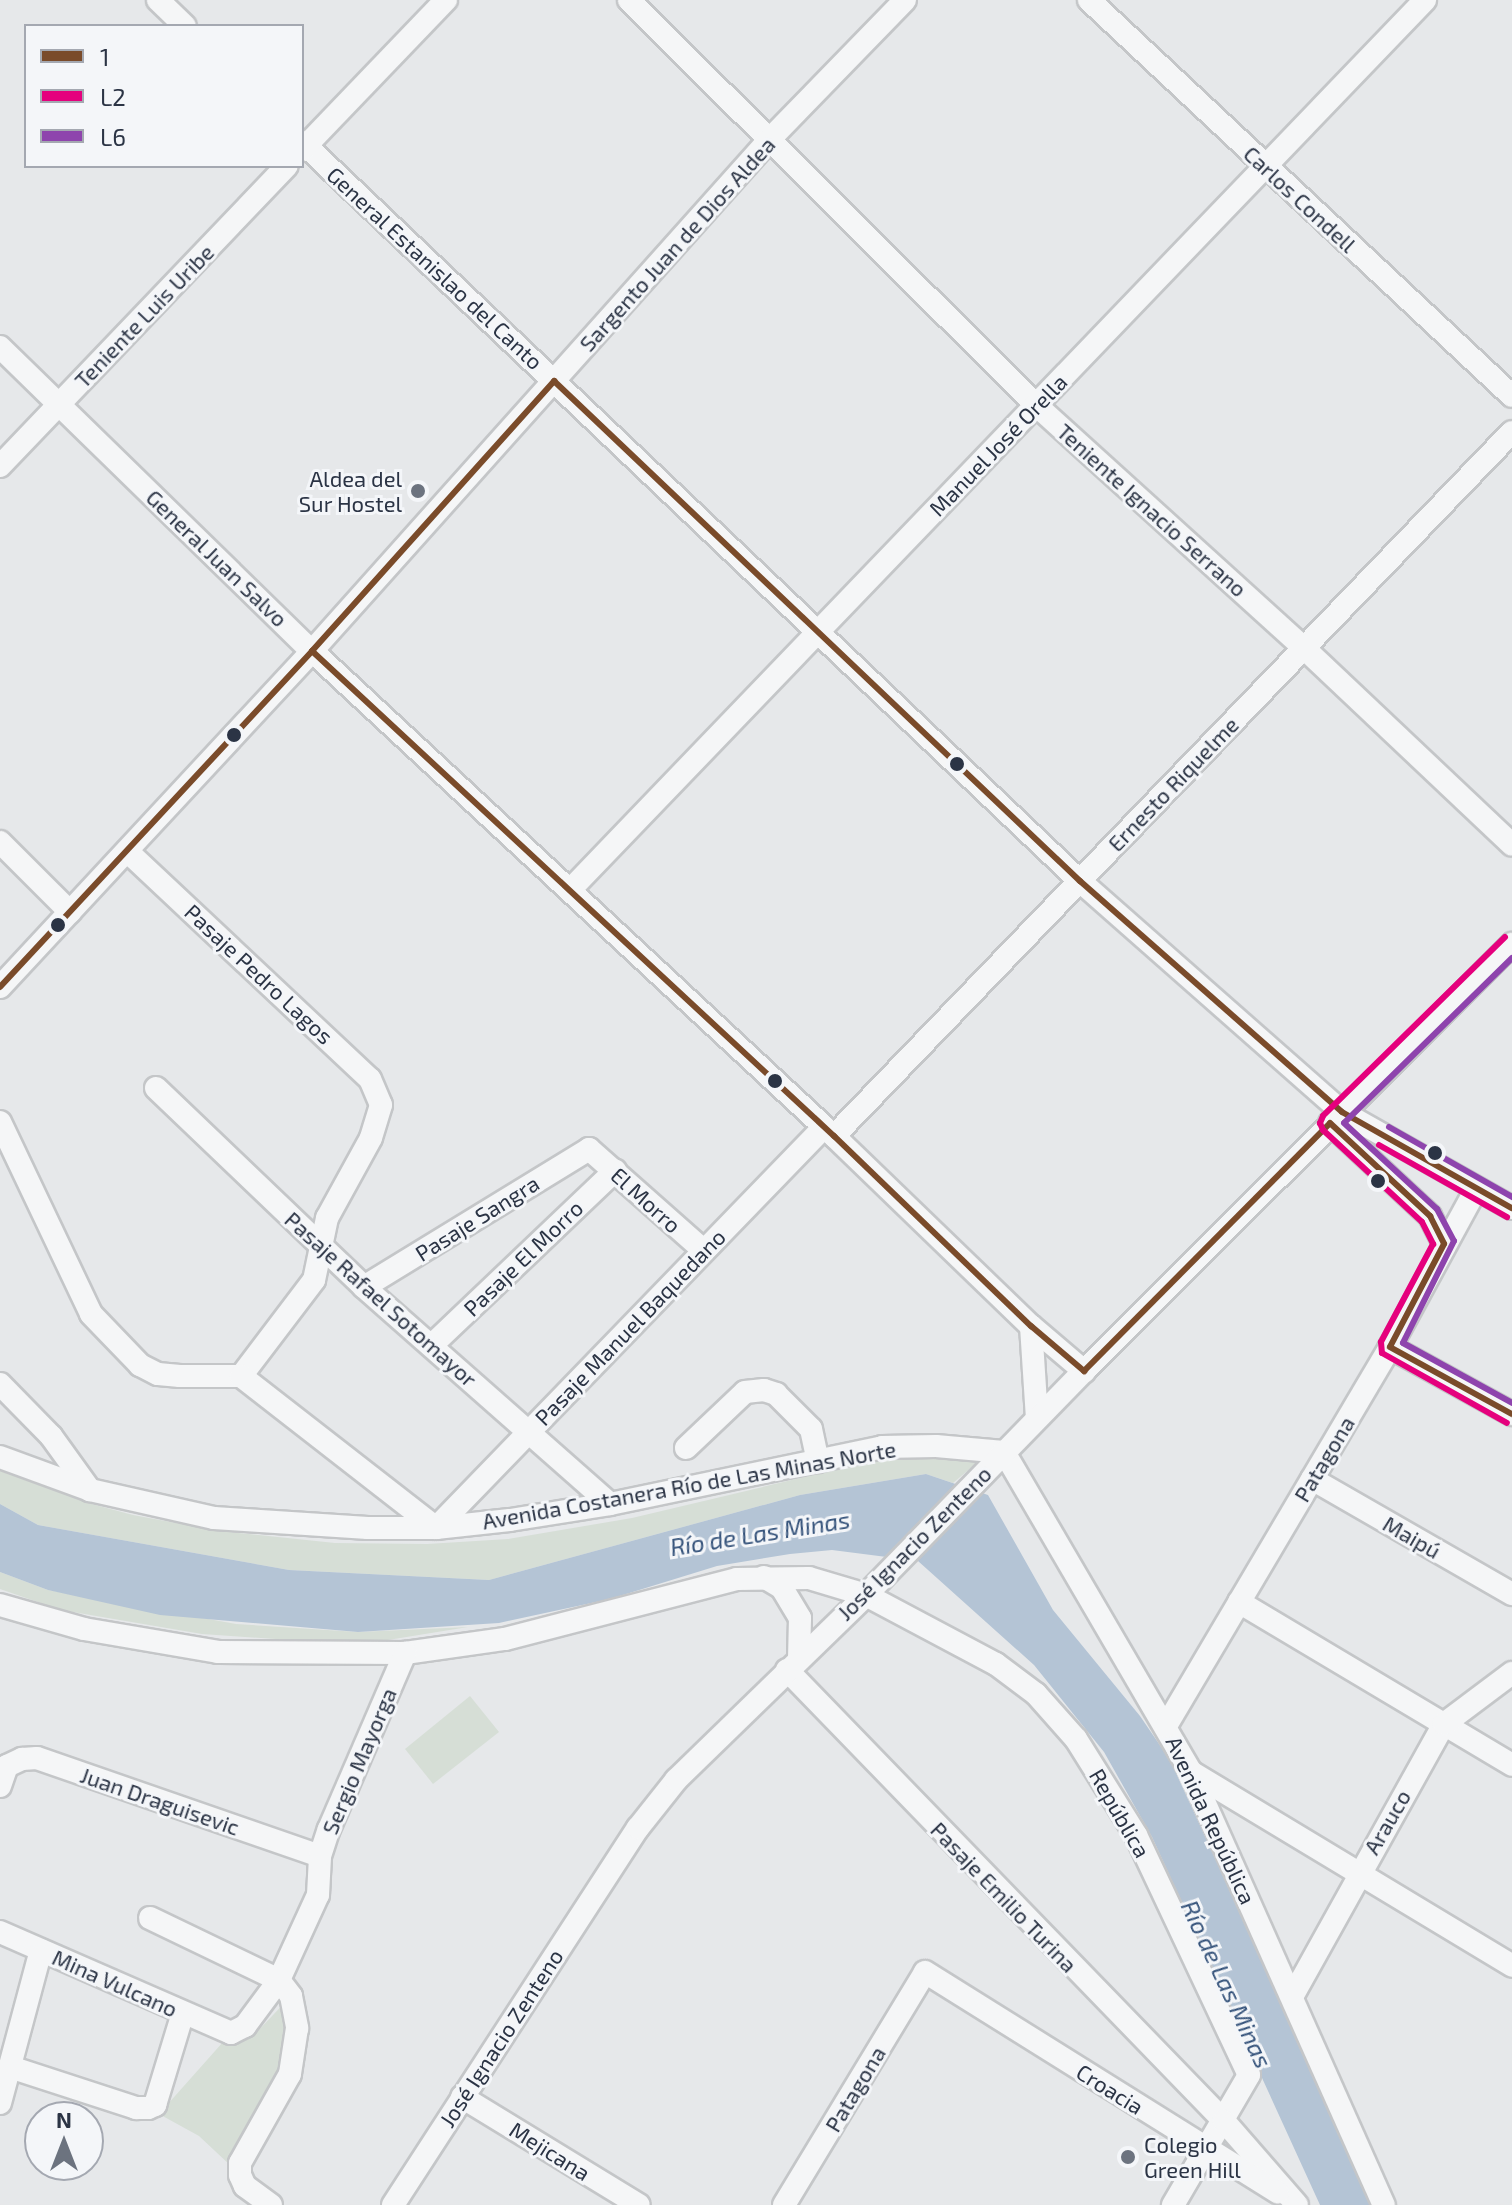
<!DOCTYPE html>
<meta charset="utf-8">
<style>
body{margin:0}
#map{position:relative;width:1512px;height:2205px;overflow:hidden;background:#e6e8ea;font-family:"Exo 2",sans-serif}
div>[style]{position:absolute}
.green>*{inset:0;background:#d6ded6}
.water>*{inset:0;background:#b4c4d5}
.roads{filter:drop-shadow(2px 0 #c4c6c8) drop-shadow(-2px 0 #c4c6c8) drop-shadow(0 2px #c4c6c8) drop-shadow(0 -2px #c4c6c8)}
.minor>*{height:22px;margin:-11px;padding:0 11px;transform-origin:11px;border-radius:11px;background:#f5f6f7}
.bus-1>*{height:6px;margin:-3px;padding:0 3px;transform-origin:3px;border-radius:3px;background:#7a4b2a}
.bus-2>*{height:6px;margin:-3px;padding:0 3px;transform-origin:3px;border-radius:3px;background:#e5007d}
.bus-3>*{height:6px;margin:-3px;padding:0 3px;transform-origin:3px;border-radius:3px;background:#8e44ad}
.dots>*{width:22px;height:22px;translate:-50% -50%;box-sizing:border-box;border:4px solid #f4f6f9;border-radius:50%}
span{translate:-50% -50%;white-space:nowrap;text-align:center;line-height:1.15;-webkit-text-stroke:6px #f4f6f9;paint-order:stroke}
.street-label{font-size:22px;color:#2b3445}
.poi-label{font-size:22px;color:#2b3445}
.right{translate:-100% -50%;text-align:right}
.left{translate:0 -50%;text-align:left}
.water-label{font-size:24px;color:#34527a;font-style:italic}
.legend{position:absolute;left:24px;top:24px;width:280px;height:144px;box-sizing:border-box;background:#f4f6f9;border:2px solid #a4a8b1;margin:0;padding:10px 14px;list-style:none;font-size:24px;color:#2b3445}
.legend li{display:flex;align-items:center;gap:16px;height:40px}
.legend b{width:40px;border:2px solid #a4a8b1}
.north{position:absolute;left:24px;top:2101px;width:80px;height:80px;box-sizing:border-box;background:#f4f6f9;border:2px solid #a4a8b1;border-radius:50%;rotate:0deg;font-size:22px;font-weight:700;line-height:32px;text-align:center;color:#2b3445}
.north::after{content:'';display:block;margin:auto;width:28px;height:36px;background:#6c737f;clip-path:polygon(50% 0,100% 100%,50% 72%,0 100%)}
</style>
<div id="map">
<div class="green">
<i style="clip-path:polygon(909px 1455px,955px 1455px,979px 1461px,953px 1483px,926px 1474px,800px 1495px,489px 1580px,289px 1570px,38px 1525px,0 1504px,0 1467px,88px 1503px,133px 1515px,219px 1531px,335px 1543px,427px 1544px,508px 1539px,632px 1518px,855px 1465px)"></i>
<i style="clip-path:polygon(0 1572px,48px 1590px,236px 1624px,358px 1632px,468px 1627px,388px 1640px,290px 1640px,202px 1634px,61px 1610px,0 1589px)"></i>
<i style="clip-path:polygon(470px 1696px,499px 1732px,433px 1784px,405px 1749px)"></i>
<i style="clip-path:polygon(291px 1996px,290px 2074px,231px 2166px,199px 2136px,159px 2114px,231px 2033px,255px 2034px)"></i>
</div>
<div class="water">
<i style="clip-path:polygon(926px 1474px,988px 1495px,1053px 1610px,1140px 1716px,1170px 1760px,1374px 2205px,1320px 2205px,1152px 1837px,1104px 1752px,1034px 1665px,918px 1561px,832px 1550px,790px 1554px,717px 1566px,610px 1599px,499px 1623px,358px 1632px,160px 1615px,48px 1590px,0 1572px,0 1504px,38px 1525px,289px 1570px,489px 1580px,800px 1495px)"></i>
</div>
<div class="roads">
<div class="minor">
<i style="left:158px;top:0;width:37px;rotate:44deg"></i>
<i style="left:629px;top:0;width:574px;rotate:44.86deg"></i>
<i style="left:1036px;top:405px;width:362px;rotate:42.2deg"></i>
<i style="left:1304px;top:648px;width:286px;rotate:43.4deg"></i>
<i style="left:1089px;top:0;width:579px;rotate:43.11deg"></i>
<i style="left:302px;top:142px;width:1073px;rotate:43.53deg"></i>
<i style="left:1080px;top:881px;width:349px;rotate:41.4deg"></i>
<i style="left:1342px;top:1112px;width:195px;rotate:29.5deg"></i>
<i style="left:302px;top:150px;width:208px;rotate:-46.2deg"></i>
<i style="left:0;top:347px;width:436px;rotate:44.3deg"></i>
<i style="left:312px;top:651px;width:713px;rotate:42.9deg"></i>
<i style="left:834px;top:1136px;width:274px;rotate:44deg"></i>
<i style="left:1031px;top:1326px;width:70px;rotate:40.3deg"></i>
<i style="left:0;top:466px;width:415px;rotate:-46.3deg"></i>
<i style="left:0;top:842px;width:99px;rotate:45deg"></i>
<i style="left:127px;top:851px;width:333px;rotate:43.2deg"></i>
<i style="left:370px;top:1079px;width:28px;rotate:67deg"></i>
<i style="left:381px;top:1105px;width:34px;rotate:107deg"></i>
<i style="left:371px;top:1138px;width:91px;rotate:118.8deg"></i>
<i style="left:327px;top:1218px;width:63px;rotate:101.8deg"></i>
<i style="left:314px;top:1280px;width:121px;rotate:127.2deg"></i>
<i style="left:571px;top:889px;width:1233px;rotate:-46.15deg"></i>
<i style="left:0;top:987px;width:459px;rotate:-47.1deg"></i>
<i style="left:312px;top:651px;width:686px;rotate:-48.19deg"></i>
<i style="left:769px;top:140px;width:195px;rotate:-45.8deg"></i>
<i style="left:156px;top:1088px;width:288px;rotate:43.7deg"></i>
<i style="left:364px;top:1287px;width:328px;rotate:41.4deg"></i>
<i style="left:0;top:1122px;width:212px;rotate:64.6deg"></i>
<i style="left:91px;top:1314px;width:71px;rotate:46.1deg"></i>
<i style="left:140px;top:1365px;width:20px;rotate:27deg"></i>
<i style="left:158px;top:1374px;width:22px;rotate:5deg"></i>
<i style="left:180px;top:1376px;width:61px"></i>
<i style="left:241px;top:1376px;width:247px;rotate:37.9deg"></i>
<i style="left:436px;top:1528px;width:558px;rotate:-45.94deg"></i>
<i style="left:1330px;top:1123px;width:137px;rotate:42.9deg"></i>
<i style="left:1430px;top:1216px;width:31px;rotate:63deg"></i>
<i style="left:834px;top:1136px;width:977px;rotate:-46.08deg"></i>
<i style="left:364px;top:1287px;width:264px;rotate:-31.5deg"></i>
<i style="left:589px;top:1149px;width:152px;rotate:41.5deg"></i>
<i style="left:1031px;top:1326px;width:92px;rotate:86.3deg"></i>
<i style="left:432px;top:1345px;width:253px;rotate:-43.6deg"></i>
<i style="left:1390px;top:1347px;width:139px;rotate:28.8deg"></i>
<i style="left:0;top:1384px;width:73px;rotate:45.6deg"></i>
<i style="left:51px;top:1436px;width:67px;rotate:54.2deg"></i>
<i style="left:686px;top:1448px;width:81px;rotate:-43.5deg"></i>
<i style="left:745px;top:1392px;width:19px;rotate:-6deg"></i>
<i style="left:764px;top:1390px;width:13px;rotate:18deg"></i>
<i style="left:776px;top:1394px;width:49px;rotate:45deg"></i>
<i style="left:811px;top:1429px;width:33px;rotate:78deg"></i>
<i style="left:0;top:1457px;width:96px;rotate:20.1deg"></i>
<i style="left:90px;top:1490px;width:127px;rotate:12.7deg"></i>
<i style="left:214px;top:1518px;width:154px;rotate:3.7deg"></i>
<i style="left:368px;top:1528px;width:68px"></i>
<i style="left:436px;top:1528px;width:74px;rotate:-6.2deg"></i>
<i style="left:510px;top:1520px;width:101px;rotate:-9.1deg"></i>
<i style="left:610px;top:1504px;width:278px;rotate:-11.8deg"></i>
<i style="left:882px;top:1447px;width:54px;rotate:-1.1deg"></i>
<i style="left:936px;top:1446px;width:68px;rotate:5deg"></i>
<i style="left:1004px;top:1452px;width:371px;rotate:59.7deg"></i>
<i style="left:1191px;top:1772px;width:474px;rotate:66deg"></i>
<i style="left:1312px;top:1479px;width:231px;rotate:29.9deg"></i>
<i style="left:764px;top:1577px;width:21px;rotate:31deg"></i>
<i style="left:782px;top:1588px;width:35px;rotate:59deg"></i>
<i style="left:800px;top:1618px;width:40px;rotate:91.4deg"></i>
<i style="left:1239px;top:1602px;width:318px;rotate:30.8deg"></i>
<i style="left:0;top:1605px;width:87px;rotate:15.9deg"></i>
<i style="left:84px;top:1629px;width:136px;rotate:9.7deg"></i>
<i style="left:218px;top:1652px;width:187px;rotate:0.3deg"></i>
<i style="left:405px;top:1653px;width:101px;rotate:-8deg"></i>
<i style="left:505px;top:1639px;width:240px;rotate:-14.5deg"></i>
<i style="left:737px;top:1579px;width:72px;rotate:-0.8deg"></i>
<i style="left:809px;top:1578px;width:59px;rotate:16.6deg"></i>
<i style="left:866px;top:1595px;width:147px;rotate:28deg"></i>
<i style="left:996px;top:1664px;width:50px;rotate:36.9deg"></i>
<i style="left:1036px;top:1694px;width:60px;rotate:48.4deg"></i>
<i style="left:1076px;top:1739px;width:113px;rotate:58deg"></i>
<i style="left:1136px;top:1835px;width:265px;rotate:64.8deg"></i>
<i style="left:1249px;top:2075px;width:151px;rotate:120.3deg"></i>
<i style="left:787px;top:1670px;width:628px;rotate:45.9deg"></i>
<i style="left:1224px;top:2121px;width:111px;rotate:49deg"></i>
<i style="left:1166px;top:1726px;width:440px;rotate:-59.4deg"></i>
<i style="left:1390px;top:1347px;width:180px;rotate:-61.4deg"></i>
<i style="left:7px;top:1766px;width:17px;rotate:-25deg"></i>
<i style="left:22px;top:1759px;width:15px;rotate:-4deg"></i>
<i style="left:37px;top:1758px;width:299px;rotate:19.1deg"></i>
<i style="left:1191px;top:1772px;width:375px;rotate:31.1deg"></i>
<i style="left:0;top:1786px;width:21px;rotate:-71deg"></i>
<i style="left:150px;top:1918px;width:143px;rotate:25.7deg"></i>
<i style="left:279px;top:1980px;width:20px;rotate:53deg"></i>
<i style="left:291px;top:1996px;width:33px;rotate:79deg"></i>
<i style="left:297px;top:2028px;width:47px;rotate:98.7deg"></i>
<i style="left:290px;top:2074px;width:102px;rotate:119.3deg"></i>
<i style="left:240px;top:2163px;width:12px;rotate:90deg"></i>
<i style="left:240px;top:2175px;width:12px;rotate:66deg"></i>
<i style="left:245px;top:2186px;width:32px;rotate:36deg"></i>
<i style="left:0;top:1932px;width:252px;rotate:23.6deg"></i>
<i style="left:231px;top:2033px;width:16px;rotate:-27deg"></i>
<i style="left:245px;top:2026px;width:57px;rotate:-53.5deg"></i>
<i style="left:279px;top:1980px;width:94px;rotate:-65.4deg"></i>
<i style="left:318px;top:1895px;width:39px;rotate:-87deg"></i>
<i style="left:320px;top:1856px;width:28px;rotate:-72deg"></i>
<i style="left:329px;top:1829px;width:192px;rotate:-66.6deg"></i>
<i style="left:1292px;top:1997px;width:312px;rotate:-60.9deg"></i>
<i style="left:1444px;top:1724px;width:85px;rotate:-36.9deg"></i>
<i style="left:10px;top:2067px;width:133px;rotate:18deg"></i>
<i style="left:136px;top:2108px;width:12px"></i>
<i style="left:148px;top:2108px;width:8px;rotate:-23deg"></i>
<i style="left:155px;top:2105px;width:96px;rotate:-73.1deg"></i>
<i style="left:462px;top:2097px;width:207px;rotate:31.4deg"></i>
<i style="left:0;top:2103px;width:158px;rotate:-75deg"></i>
<i style="left:393px;top:2205px;width:450px;rotate:-57deg"></i>
<i style="left:638px;top:1828px;width:61px;rotate:-51.6deg"></i>
<i style="left:676px;top:1780px;width:265px;rotate:-44.2deg"></i>
<i style="left:866px;top:1595px;width:313px;rotate:-45.8deg"></i>
<i style="left:1084px;top:1371px;width:605px;rotate:-44.93deg"></i>
<i style="left:784px;top:2205px;width:272px;rotate:-58.8deg"></i>
<i style="left:925px;top:1972px;width:416px;rotate:32deg"></i>
</div>
</div>
<div class="bus-1">
<i style="left:312px;top:651px;width:713px;rotate:42.9deg"></i>
<i style="left:834px;top:1136px;width:274px;rotate:44deg"></i>
<i style="left:1031px;top:1326px;width:70px;rotate:40.3deg"></i>
<i style="left:1084px;top:1371px;width:349px;rotate:-45.2deg"></i>
<i style="left:1330px;top:1123px;width:137px;rotate:42.9deg"></i>
<i style="left:1430px;top:1216px;width:31px;rotate:63deg"></i>
<i style="left:1444px;top:1244px;width:116px;rotate:117.7deg"></i>
<i style="left:1390px;top:1347px;width:139px;rotate:28.8deg"></i>
<i style="left:0;top:987px;width:459px;rotate:-47.1deg"></i>
<i style="left:312px;top:651px;width:363px;rotate:-48.1deg"></i>
<i style="left:554px;top:381px;width:726px;rotate:43.55deg"></i>
<i style="left:1080px;top:881px;width:349px;rotate:41.4deg"></i>
<i style="left:1342px;top:1112px;width:195px;rotate:29.5deg"></i>
</div>
<div class="bus-2">
<i style="left:1505px;top:937px;width:255px;rotate:135.5deg"></i>
<i style="left:1323px;top:1116px;width:8px;rotate:113deg"></i>
<i style="left:1320px;top:1123px;width:8px;rotate:67deg"></i>
<i style="left:1323px;top:1130px;width:135px;rotate:42.9deg"></i>
<i style="left:1422px;top:1222px;width:25px;rotate:63deg"></i>
<i style="left:1433px;top:1244px;width:111px;rotate:118deg"></i>
<i style="left:1381px;top:1342px;width:11px;rotate:85deg"></i>
<i style="left:1382px;top:1353px;width:143px;rotate:29.2deg"></i>
<i style="left:1379px;top:1145px;width:147px;rotate:29.4deg"></i>
</div>
<div class="bus-3">
<i style="left:1512px;top:958px;width:235px;rotate:135.5deg"></i>
<i style="left:1344px;top:1123px;width:127px;rotate:42.8deg"></i>
<i style="left:1437px;top:1209px;width:36px;rotate:62deg"></i>
<i style="left:1454px;top:1241px;width:114px;rotate:116.6deg"></i>
<i style="left:1403px;top:1343px;width:124px;rotate:28.8deg"></i>
<i style="left:1389px;top:1127px;width:142px;rotate:29.6deg"></i>
</div>
<div class="dots">
<i style="left:418px;top:491px;background:#6c737f"></i>
<i style="left:234px;top:735px;background:#2b3445"></i>
<i style="left:957px;top:764px;background:#2b3445"></i>
<i style="left:58px;top:925px;background:#2b3445"></i>
<i style="left:775px;top:1081px;background:#2b3445"></i>
<i style="left:1435px;top:1153px;background:#2b3445"></i>
<i style="left:1378px;top:1181px;background:#2b3445"></i>
<i style="left:1128px;top:2157px;background:#6c737f"></i>
</div>
<div class="street-label">
<span style="left:1300px;top:199px;rotate:43deg">Carlos Condell</span>
<span style="left:677px;top:244px;rotate:-48deg">Sargento Juan de Dios Aldea</span>
<span style="left:435px;top:268px;rotate:43deg">General Estanislao del Canto</span>
<span style="left:144px;top:316px;rotate:-46deg">Teniente Luis Uribe</span>
<span style="left:998px;top:445px;rotate:-46deg">Manuel José Orella</span>
<span style="left:1152px;top:510px;rotate:42deg">Teniente Ignacio Serrano</span>
<span style="left:217px;top:558px;rotate:44deg">General Juan Salvo</span>
<span style="left:1173px;top:784px;rotate:-46deg">Ernesto Riquelme</span>
<span style="left:259px;top:974px;rotate:43deg">Pasaje Pedro Lagos</span>
<span style="left:646px;top:1200px;rotate:42deg">El Morro</span>
<span style="left:477px;top:1218px;rotate:-32deg">Pasaje Sangra</span>
<span style="left:523px;top:1258px;rotate:-44deg">Pasaje El Morro</span>
<span style="left:381px;top:1299px;rotate:42deg">Pasaje Rafael Sotomayor</span>
<span style="left:630px;top:1327px;rotate:-46deg">Pasaje Manuel Baquedano</span>
<span style="left:1324px;top:1459px;rotate:-59deg">Patagona</span>
<span style="left:689px;top:1485px;rotate:-10deg">Avenida Costanera Río de Las Minas Norte</span>
<span style="left:1412px;top:1537px;rotate:30deg">Maipú</span>
<span style="left:914px;top:1543px;rotate:-45deg">José Ignacio Zenteno</span>
<span style="left:359px;top:1761px;rotate:-67deg">Sergio Mayorga</span>
<span style="left:160px;top:1801px;rotate:19deg">Juan Draguisevic</span>
<span style="left:1120px;top:1813px;rotate:60deg">República</span>
<span style="left:1211px;top:1820px;rotate:65deg">Avenida República</span>
<span style="left:1387px;top:1822px;rotate:-60deg">Arauco</span>
<span style="left:1004px;top:1897px;rotate:46deg">Pasaje Emilio Turina</span>
<span style="left:115px;top:1983px;rotate:24deg">Mina Vulcano</span>
<span style="left:501px;top:2038px;rotate:-57deg">José Ignacio Zenteno</span>
<span style="left:855px;top:2089px;rotate:-59deg">Patagona</span>
<span style="left:1110px;top:2089px;rotate:32deg">Croacia</span>
<span style="left:550px;top:2151px;rotate:32deg">Mejicana</span>
</div>
<div class="poi-label">
<span class="right" style="left:402px;top:491px">Aldea del<br>Sur Hostel</span>
<span class="left" style="left:1144px;top:2157px">Colegio<br>Green Hill</span>
</div>
<div class="water-label">
<span style="left:760px;top:1533px;rotate:-9deg">Río de Las Minas</span>
<span style="left:1227px;top:1984px;rotate:65deg">Río de Las Minas</span>
</div>
<ul class="legend">
<li><b style="height:10px;background:#7a4b2a"></b>1</li>
<li><b style="height:10px;background:#e5007d"></b>L2</li>
<li><b style="height:10px;background:#8e44ad"></b>L6</li>
</ul>
<div class="north">N</div>
</div>
